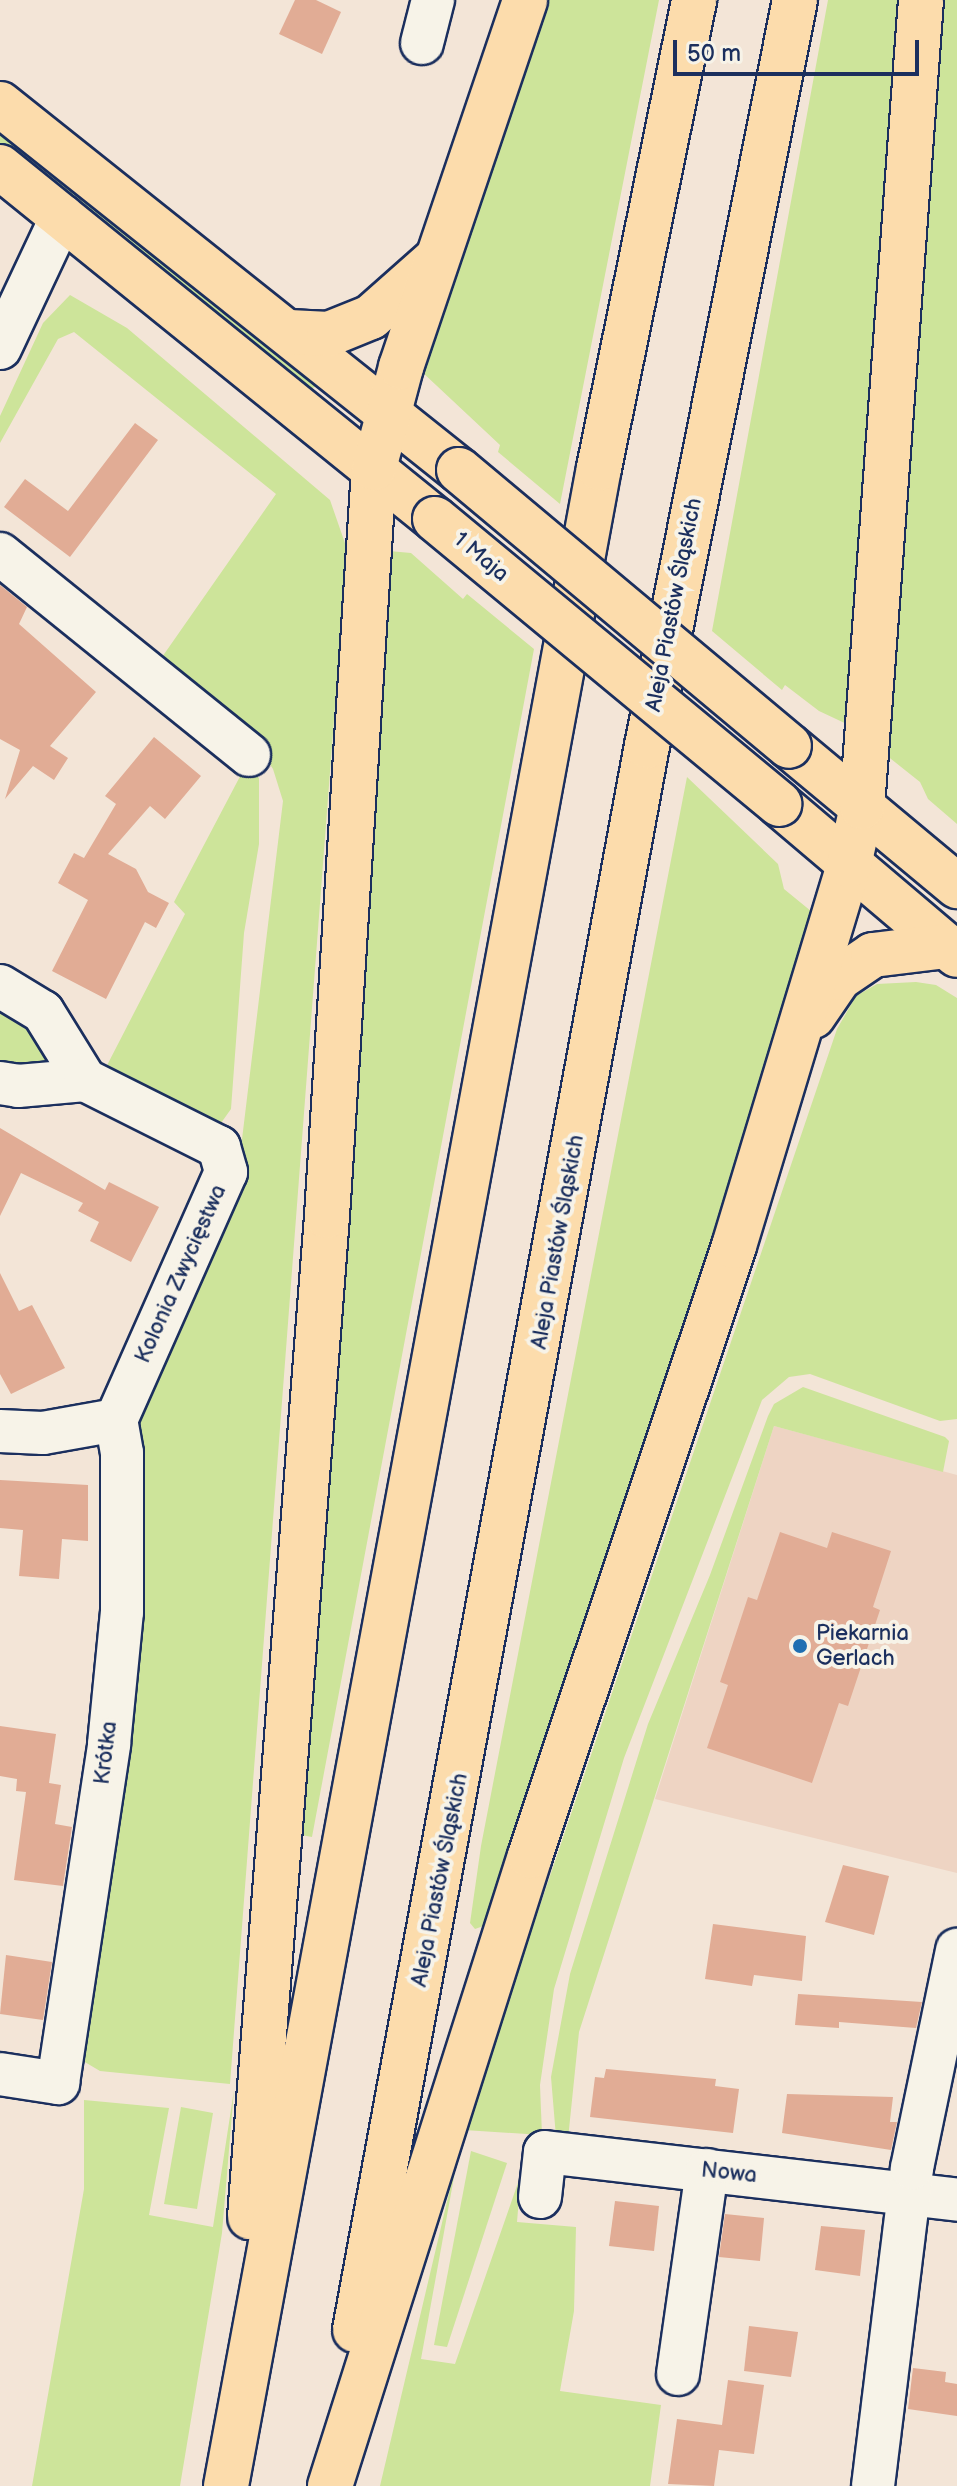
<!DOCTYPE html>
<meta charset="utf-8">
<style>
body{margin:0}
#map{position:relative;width:957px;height:2486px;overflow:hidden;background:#f3e5d7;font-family:"Balsamiq Sans",sans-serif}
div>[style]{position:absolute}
.built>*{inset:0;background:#eed4c3}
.green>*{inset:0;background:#cde49a}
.building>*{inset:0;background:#e1ac95}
.roads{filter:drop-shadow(2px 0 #1b2f5e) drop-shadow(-2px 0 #1b2f5e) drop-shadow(0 2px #1b2f5e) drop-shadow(0 -2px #1b2f5e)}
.minor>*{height:42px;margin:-21px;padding:0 21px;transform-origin:21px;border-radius:21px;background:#f7f3e8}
.major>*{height:44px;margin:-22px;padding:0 22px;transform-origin:22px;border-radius:22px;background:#fcdcac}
.highway>*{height:44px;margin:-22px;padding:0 22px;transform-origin:22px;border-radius:22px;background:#fcdcac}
.bridges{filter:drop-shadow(2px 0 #1b2f5e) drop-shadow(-2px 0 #1b2f5e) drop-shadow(0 2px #1b2f5e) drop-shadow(0 -2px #1b2f5e)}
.major-bridge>*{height:44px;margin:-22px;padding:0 22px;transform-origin:22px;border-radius:22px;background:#fcdcac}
.dots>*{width:22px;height:22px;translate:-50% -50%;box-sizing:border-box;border:4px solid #f7f3e8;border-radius:50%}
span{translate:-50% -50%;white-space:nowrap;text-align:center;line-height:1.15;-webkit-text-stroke:8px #f7f3e8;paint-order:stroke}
.street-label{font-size:22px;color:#1b2f5e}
.poi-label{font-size:22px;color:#1b2f5e}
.left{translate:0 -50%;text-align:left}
.scale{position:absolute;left:673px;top:40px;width:246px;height:36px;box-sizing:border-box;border:4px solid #1b2f5e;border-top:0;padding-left:10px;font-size:24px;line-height:28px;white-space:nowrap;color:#1b2f5e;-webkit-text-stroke:6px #f7f3e8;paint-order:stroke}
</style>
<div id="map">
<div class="built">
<i style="clip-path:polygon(774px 1426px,957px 1475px,957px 1873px,655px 1799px)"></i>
</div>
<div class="green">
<i style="clip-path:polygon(546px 0,659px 0,560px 504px,498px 452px,500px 445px,421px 371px)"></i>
<i style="clip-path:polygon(828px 0,903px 0,851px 726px,819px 711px,785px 685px,782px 690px,712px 631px)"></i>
<i style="clip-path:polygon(937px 0,957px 0,957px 824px,928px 799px,920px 782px,881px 751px)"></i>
<i style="clip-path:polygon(0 125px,320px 385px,310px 389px,0 143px)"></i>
<i style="clip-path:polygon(70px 295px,127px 328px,330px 500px,347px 549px,230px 2084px,100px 2071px,78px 2058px,134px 1428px,239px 1164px,283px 801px,273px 769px,254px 741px,160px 660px,276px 494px,74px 332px,58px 339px,0 443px,0 416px,43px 323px)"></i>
<i style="clip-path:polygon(389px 551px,411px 553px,463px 599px,467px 594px,534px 649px,312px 1837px,296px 1834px)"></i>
<i style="clip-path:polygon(246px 765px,259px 778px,259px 844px,244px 933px,231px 1109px,216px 1130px,101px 1077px,185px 914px,174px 902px)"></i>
<i style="clip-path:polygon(687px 777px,778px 864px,784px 889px,817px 916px,489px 1924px,475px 1929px,470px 1923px,481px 1846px)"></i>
<i style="clip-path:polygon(916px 982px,936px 985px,957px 998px,957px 1419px,940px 1421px,810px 1374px,789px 1377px,762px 1400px,624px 1758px,554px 1989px,540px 2085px,542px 2135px,464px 2130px,837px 1029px,856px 996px,877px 984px)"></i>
<i style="clip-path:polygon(0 1001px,66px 1063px,0 1072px)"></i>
<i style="clip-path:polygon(803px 1387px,945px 1437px,949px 1441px,943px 1472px,774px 1426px,579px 2032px,568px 2139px,556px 2137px,551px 2077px,570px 1974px,648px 1724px,710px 1575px,768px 1416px,774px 1404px)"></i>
<i style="clip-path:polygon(234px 2090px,222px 2233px,180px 2486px,32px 2486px,84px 2189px,84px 2100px,169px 2108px,149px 2215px,213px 2227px)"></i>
<i style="clip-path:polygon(181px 2107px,213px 2113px,197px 2209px,164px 2204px)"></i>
<i style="clip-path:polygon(471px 2151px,507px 2163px,447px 2347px,434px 2345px)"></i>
<i style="clip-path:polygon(458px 2155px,421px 2359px,455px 2364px,521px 2174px,517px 2222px,576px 2227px,574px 2311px,560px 2391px,661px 2405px,650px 2486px,380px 2486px)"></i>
</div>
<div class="building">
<i style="clip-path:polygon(295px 0,316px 0,341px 12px,322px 54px,279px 34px)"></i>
<i style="clip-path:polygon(135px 423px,158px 440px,70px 557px,4px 507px,25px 479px,68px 511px)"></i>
<i style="clip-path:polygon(0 585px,27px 607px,19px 624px,96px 692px,50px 746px,68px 758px,54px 780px,33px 766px,5px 799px,20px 750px,0 739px)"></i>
<i style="clip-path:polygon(154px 737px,201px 776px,165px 819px,150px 806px,108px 854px,136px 869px,148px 892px,169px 903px,156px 928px,145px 922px,106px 999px,52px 971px,88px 900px,58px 883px,74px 853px,84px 858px,116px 804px,105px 796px)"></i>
<i style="clip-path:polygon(0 1128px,105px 1190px,109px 1182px,159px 1207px,131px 1262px,90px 1241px,99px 1222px,78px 1211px,83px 1203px,21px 1173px,0 1216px)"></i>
<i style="clip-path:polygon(0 1273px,19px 1311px,32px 1305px,65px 1368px,11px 1394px,0 1374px)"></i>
<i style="clip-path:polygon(0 1480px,88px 1485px,88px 1541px,62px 1539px,59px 1579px,19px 1576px,23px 1530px,0 1528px)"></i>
<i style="clip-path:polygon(780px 1532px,827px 1548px,832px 1532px,891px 1551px,873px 1607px,880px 1610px,848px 1706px,839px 1703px,812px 1783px,707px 1748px,728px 1685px,720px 1682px,748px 1597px,757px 1600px)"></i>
<i style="clip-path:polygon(0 1726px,56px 1734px,49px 1783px,61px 1785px,55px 1824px,72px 1827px,63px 1886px,14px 1880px,26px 1792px,16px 1791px,17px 1779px,0 1776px)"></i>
<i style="clip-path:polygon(843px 1865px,889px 1876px,874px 1935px,825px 1922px)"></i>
<i style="clip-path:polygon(713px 1924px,806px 1936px,802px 1981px,754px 1975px,752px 1986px,705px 1979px)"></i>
<i style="clip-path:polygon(6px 1955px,52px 1962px,43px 2020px,0 2014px)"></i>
<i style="clip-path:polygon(798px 1994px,845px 1997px,922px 2002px,916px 2028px,839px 2022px,839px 2028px,795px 2025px)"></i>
<i style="clip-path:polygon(606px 2069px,716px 2079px,715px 2086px,739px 2089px,733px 2133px,590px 2117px,595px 2077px,604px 2078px)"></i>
<i style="clip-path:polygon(787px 2094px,893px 2097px,890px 2122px,897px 2122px,891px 2150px,782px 2133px)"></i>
<i style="clip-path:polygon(615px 2201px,659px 2206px,654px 2251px,609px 2246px)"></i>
<i style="clip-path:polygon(725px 2214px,764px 2218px,760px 2261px,719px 2257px)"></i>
<i style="clip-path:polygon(821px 2226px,865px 2230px,860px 2276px,815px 2270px)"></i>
<i style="clip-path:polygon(749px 2326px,798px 2332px,791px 2377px,744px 2371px)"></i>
<i style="clip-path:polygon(913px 2368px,946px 2372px,945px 2382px,957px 2384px,957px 2416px,908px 2409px)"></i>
<i style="clip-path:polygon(728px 2380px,764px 2385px,754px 2454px,719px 2450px,714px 2486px,668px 2484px,677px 2419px,722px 2425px)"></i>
</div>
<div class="roads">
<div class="minor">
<i style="left:422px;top:43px;width:44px;rotate:-75.7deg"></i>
<i style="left:0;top:348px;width:146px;rotate:-64.8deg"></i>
<i style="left:0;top:554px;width:320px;rotate:38.9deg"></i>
<i style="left:0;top:986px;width:50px;rotate:31.2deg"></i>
<i style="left:43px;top:1012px;width:80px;rotate:58.3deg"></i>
<i style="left:0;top:1083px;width:18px;rotate:9deg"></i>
<i style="left:18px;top:1086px;width:67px;rotate:-5.1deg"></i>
<i style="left:85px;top:1080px;width:150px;rotate:26.6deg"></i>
<i style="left:219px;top:1147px;width:26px;rotate:74deg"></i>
<i style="left:226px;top:1172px;width:271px;rotate:113.9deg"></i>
<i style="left:0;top:1431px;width:43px;rotate:2.7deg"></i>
<i style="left:43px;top:1433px;width:74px;rotate:-10.1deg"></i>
<i style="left:0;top:2074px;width:59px;rotate:8.8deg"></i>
<i style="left:58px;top:2083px;width:343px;rotate:-81.4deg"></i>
<i style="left:109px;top:1744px;width:133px;rotate:-84.4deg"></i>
<i style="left:122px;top:1612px;width:159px;rotate:-90deg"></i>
<i style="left:122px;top:1453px;width:34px;rotate:-100deg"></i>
<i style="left:540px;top:2197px;width:45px;rotate:-83.7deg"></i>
<i style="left:545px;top:2152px;width:415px;rotate:6.6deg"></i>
<i style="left:678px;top:2374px;width:206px;rotate:-81.9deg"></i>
<i style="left:873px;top:2486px;width:320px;rotate:-83deg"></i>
<i style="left:912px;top:2168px;width:223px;rotate:-78.3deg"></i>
</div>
<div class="major">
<i style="left:0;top:104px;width:587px;rotate:38.57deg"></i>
<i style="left:0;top:167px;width:560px;rotate:38.98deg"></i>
<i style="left:789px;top:746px;width:219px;rotate:39.8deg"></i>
<i style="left:779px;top:804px;width:233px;rotate:40.3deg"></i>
</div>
<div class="highway">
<i style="left:289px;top:332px;width:40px;rotate:2.9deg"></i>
<i style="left:329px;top:334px;width:45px;rotate:-22deg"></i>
<i style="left:371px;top:317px;width:83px;rotate:-41.6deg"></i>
<i style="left:813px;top:1016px;width:46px;rotate:-55.6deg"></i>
<i style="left:839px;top:978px;width:41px;rotate:-34.1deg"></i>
<i style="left:873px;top:955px;width:74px;rotate:-7deg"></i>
<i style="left:250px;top:2217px;width:1004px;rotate:-85.6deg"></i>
<i style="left:327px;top:1216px;width:749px;rotate:-86.4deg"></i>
<i style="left:374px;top:468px;width:105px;rotate:-75deg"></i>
<i style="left:401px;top:367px;width:387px;rotate:-71.3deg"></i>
<i style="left:355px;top:2330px;width:1611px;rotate:-79.56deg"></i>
<i style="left:647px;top:746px;width:761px;rotate:-78.78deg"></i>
<i style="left:226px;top:2486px;width:2052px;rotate:-79.53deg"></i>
<i style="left:599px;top:468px;width:478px;rotate:-78.5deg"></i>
<i style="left:330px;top:2486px;width:661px;rotate:-72.39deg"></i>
<i style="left:530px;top:1856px;width:643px;rotate:-71.51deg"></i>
<i style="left:734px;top:1246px;width:398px;rotate:-73.2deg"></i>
<i style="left:849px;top:865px;width:59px;rotate:-77.4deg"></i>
<i style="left:862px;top:807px;width:809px;rotate:-85.82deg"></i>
</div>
</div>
<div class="bridges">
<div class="major-bridge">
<i style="left:459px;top:470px;width:430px;rotate:39.9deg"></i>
<i style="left:435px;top:519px;width:447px;rotate:39.6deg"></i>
</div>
</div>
<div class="dots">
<i style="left:800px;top:1646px;background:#1f6fb2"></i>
</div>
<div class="street-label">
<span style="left:481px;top:557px;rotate:40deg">1 Maja</span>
<span style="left:674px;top:605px;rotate:-79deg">Aleja Piastów Śląskich</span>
<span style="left:558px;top:1242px;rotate:-80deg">Aleja Piastów Śląskich</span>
<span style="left:181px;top:1274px;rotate:-66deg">Kolonia Zwycięstwa</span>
<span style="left:106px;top:1753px;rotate:-83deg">Krótka</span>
<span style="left:440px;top:1880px;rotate:-79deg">Aleja Piastów Śląskich</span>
<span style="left:729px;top:2173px;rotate:6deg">Nowa</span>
</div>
<div class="poi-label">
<span class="left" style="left:816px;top:1646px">Piekarnia<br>Gerlach</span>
</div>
<div class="scale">50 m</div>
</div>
